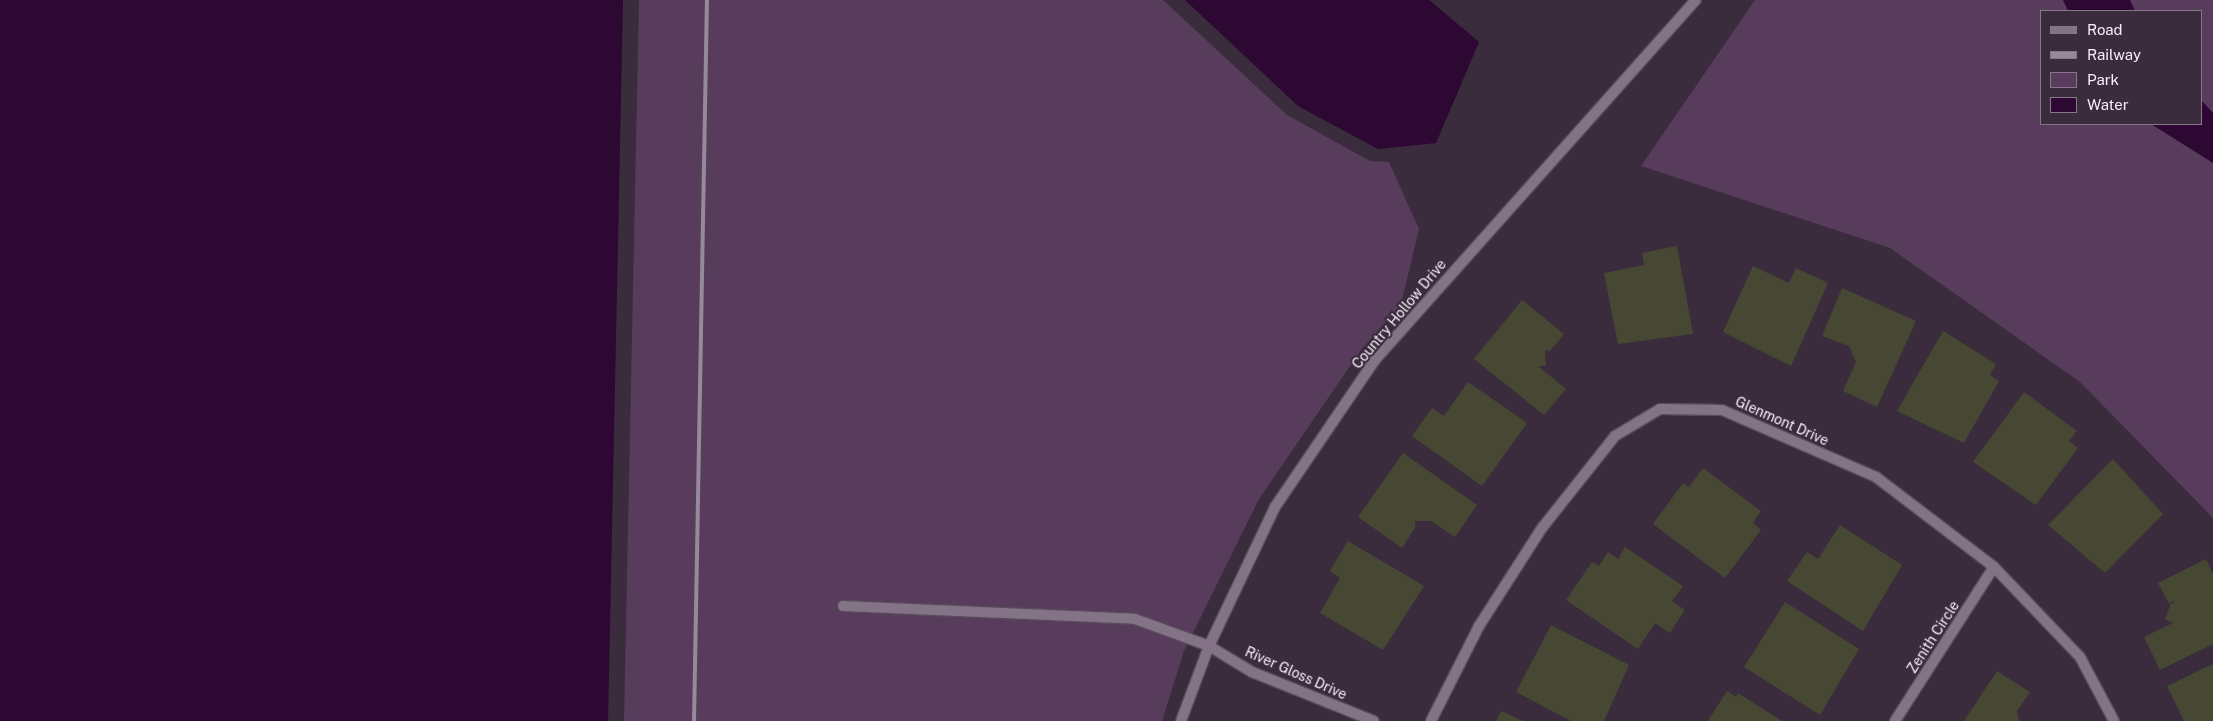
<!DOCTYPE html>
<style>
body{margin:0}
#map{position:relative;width:2213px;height:721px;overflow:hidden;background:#3a2c3c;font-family:"Public Sans",sans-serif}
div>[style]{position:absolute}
.green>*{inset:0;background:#573c5c}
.water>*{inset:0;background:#2c0832}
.building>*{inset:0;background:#464833}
.roads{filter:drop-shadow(1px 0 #584b5a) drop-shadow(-1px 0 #584b5a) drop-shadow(0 1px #584b5a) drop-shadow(0 -1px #584b5a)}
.lane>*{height:10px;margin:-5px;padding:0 5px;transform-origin:5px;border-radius:5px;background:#847287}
.street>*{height:10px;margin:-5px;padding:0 5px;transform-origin:5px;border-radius:5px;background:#847287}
.rail>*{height:4px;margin:-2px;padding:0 2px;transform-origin:2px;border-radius:2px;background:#958a97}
span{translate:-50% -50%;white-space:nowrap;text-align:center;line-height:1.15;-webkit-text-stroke:4px #3a2c3c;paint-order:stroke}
.street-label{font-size:14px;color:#f6edf7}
.legend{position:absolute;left:2040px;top:10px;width:162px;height:115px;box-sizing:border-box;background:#3a2c3c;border:1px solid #857987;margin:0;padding:6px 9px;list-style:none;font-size:15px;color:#f6edf7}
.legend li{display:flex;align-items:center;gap:10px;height:25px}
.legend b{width:25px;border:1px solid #857987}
</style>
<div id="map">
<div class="green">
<i style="clip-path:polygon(639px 0,1163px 0,1287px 115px,1370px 161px,1389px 162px,1419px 229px,1401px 304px,1361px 350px,1259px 499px,1184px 651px,1162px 721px,624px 721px)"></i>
<i style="clip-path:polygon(evenodd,1755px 0,2213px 0,2213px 518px,2080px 382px,1890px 248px,1641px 166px,1755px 0,2042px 11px,2202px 11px,2202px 124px,2042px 124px,2042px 11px)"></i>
</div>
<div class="water">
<i style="clip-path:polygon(0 0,623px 0,608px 721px,0 721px)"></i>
<i style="clip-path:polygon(1185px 0,1429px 0,1479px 42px,1436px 143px,1378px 149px,1298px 106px)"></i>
<i style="clip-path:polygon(2063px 0,2130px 0,2135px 11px,2068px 11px)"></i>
<i style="clip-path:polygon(2202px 101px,2213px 113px,2213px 163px,2151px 124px,2202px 124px)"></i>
</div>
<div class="building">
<i style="clip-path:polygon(1677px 246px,1693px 334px,1618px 344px,1604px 273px,1644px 265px,1642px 253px)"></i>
<i style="clip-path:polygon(1753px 266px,1789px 283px,1796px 268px,1828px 283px,1791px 366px,1723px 332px)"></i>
<i style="clip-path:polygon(1842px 288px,1916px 321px,1877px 407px,1843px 391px,1856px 362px,1849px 346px,1822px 336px)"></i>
<i style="clip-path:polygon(1522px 300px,1564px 334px,1550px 351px,1545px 350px,1546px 366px,1538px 366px,1566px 389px,1544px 415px,1474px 359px)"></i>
<i style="clip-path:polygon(1943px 331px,1996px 364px,1990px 375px,1999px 381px,1964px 443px,1897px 411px)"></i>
<i style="clip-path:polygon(1468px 382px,1527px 423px,1482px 486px,1412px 436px,1432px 408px,1444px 416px)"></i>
<i style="clip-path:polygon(2024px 392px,2077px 431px,2069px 441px,2078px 448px,2036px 505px,1973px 462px)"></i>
<i style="clip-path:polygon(1403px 453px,1477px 505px,1455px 537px,1431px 521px,1415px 521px,1415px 528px,1402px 548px,1358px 517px)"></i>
<i style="clip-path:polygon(2113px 459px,2163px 514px,2105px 573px,2048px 525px)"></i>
<i style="clip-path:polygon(1703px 468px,1761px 511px,1753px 523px,1761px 530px,1725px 578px,1653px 524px,1683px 483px,1689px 487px)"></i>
<i style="clip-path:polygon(1840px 525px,1902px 565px,1863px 631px,1787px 581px,1807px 552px,1818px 559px)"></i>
<i style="clip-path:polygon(1348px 541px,1424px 586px,1383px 650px,1320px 613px,1340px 578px,1330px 571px)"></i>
<i style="clip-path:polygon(1625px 547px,1683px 586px,1672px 601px,1685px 610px,1670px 633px,1655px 623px,1638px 649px,1566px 600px,1592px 562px,1599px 566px,1608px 552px,1618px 559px)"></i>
<i style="clip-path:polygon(2206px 559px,2213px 574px,2213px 644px,2160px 670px,2144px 637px,2173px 623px,2165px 619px,2171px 603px,2174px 604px,2173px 601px,2169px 604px,2158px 583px)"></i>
<i style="clip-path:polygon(1785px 602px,1859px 649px,1820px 715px,1744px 667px)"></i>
<i style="clip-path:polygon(1551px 625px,1629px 665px,1604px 721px,1571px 721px,1516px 692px)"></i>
<i style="clip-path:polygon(2213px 664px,2213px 721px,2184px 721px,2167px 686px)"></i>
<i style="clip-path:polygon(1997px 671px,2030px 692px,2017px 711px,2019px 721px,1964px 721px)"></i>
<i style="clip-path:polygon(1727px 691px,1736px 697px,1738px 693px,1782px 721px,1708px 721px)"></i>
<i style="clip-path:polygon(1501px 711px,1523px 721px,1496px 721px)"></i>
</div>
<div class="roads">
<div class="lane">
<i style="left:843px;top:606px;width:292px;rotate:2.5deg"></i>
<i style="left:1135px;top:619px;width:79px;rotate:20deg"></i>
</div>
<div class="street">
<i style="left:1209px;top:646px;width:50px;rotate:31.2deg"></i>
<i style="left:1252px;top:672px;width:131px;rotate:21.9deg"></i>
<i style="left:1181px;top:721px;width:80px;rotate:-69.5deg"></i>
<i style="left:1209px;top:646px;width:154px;rotate:-64.6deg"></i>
<i style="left:1275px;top:507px;width:178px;rotate:-55.8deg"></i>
<i style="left:1375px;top:360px;width:482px;rotate:-48.3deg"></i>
<i style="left:1431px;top:721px;width:106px;rotate:-63.2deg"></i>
<i style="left:1479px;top:626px;width:117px;rotate:-57.3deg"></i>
<i style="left:1542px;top:528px;width:117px;rotate:-51.6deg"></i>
<i style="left:1615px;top:436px;width:52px;rotate:-31deg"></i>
<i style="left:1660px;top:409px;width:62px;rotate:0.9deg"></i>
<i style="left:1722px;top:410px;width:168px;rotate:23.5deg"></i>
<i style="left:1876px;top:477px;width:148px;rotate:37.3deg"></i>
<i style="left:1994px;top:567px;width:124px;rotate:46.3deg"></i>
<i style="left:2080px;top:657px;width:72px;rotate:62deg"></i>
<i style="left:1895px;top:721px;width:183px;rotate:-57.3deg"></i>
</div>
</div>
<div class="rail">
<i style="left:694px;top:721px;width:721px;rotate:-88.97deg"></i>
</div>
<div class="street-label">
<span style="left:1399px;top:314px;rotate:-50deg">Country Hollow Drive</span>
<span style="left:1782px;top:421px;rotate:24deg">Glenmont Drive</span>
<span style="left:1933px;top:637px;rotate:-57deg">Zenith Circle</span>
<span style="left:1296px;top:673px;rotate:24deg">River Gloss Drive</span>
</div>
<ul class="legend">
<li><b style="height:6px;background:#847287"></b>Road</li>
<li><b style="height:6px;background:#958a97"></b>Railway</li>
<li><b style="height:14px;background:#573c5c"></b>Park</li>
<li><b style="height:14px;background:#2c0832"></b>Water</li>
</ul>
</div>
